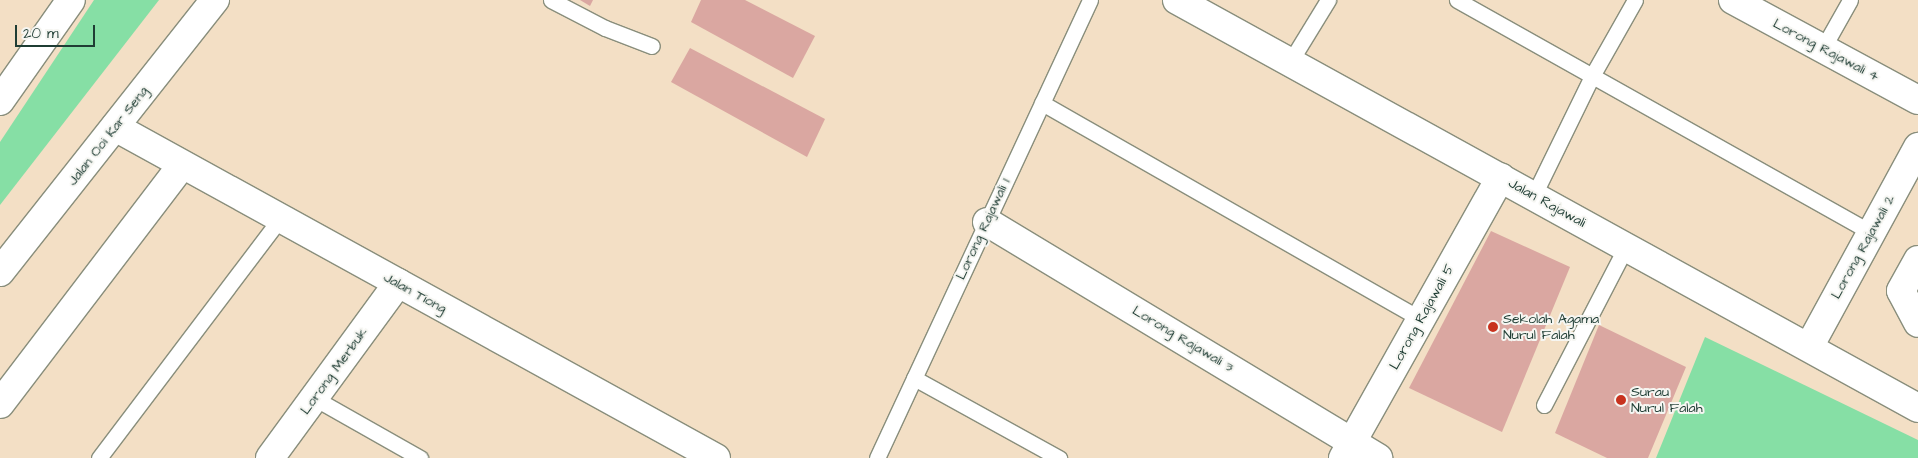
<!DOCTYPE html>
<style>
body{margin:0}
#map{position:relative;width:1918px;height:458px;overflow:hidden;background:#f3dfc5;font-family:"Architects Daughter",sans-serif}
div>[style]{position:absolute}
.green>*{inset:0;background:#86dfa5}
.building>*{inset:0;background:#daa7a1}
.roads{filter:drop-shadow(1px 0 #898e7c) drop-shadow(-1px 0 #898e7c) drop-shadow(0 1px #898e7c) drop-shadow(0 -1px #898e7c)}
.service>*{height:15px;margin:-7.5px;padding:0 7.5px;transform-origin:7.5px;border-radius:7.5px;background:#fff}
.minor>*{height:28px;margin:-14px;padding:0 14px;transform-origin:14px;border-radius:14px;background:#fff}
.secondary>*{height:28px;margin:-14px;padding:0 14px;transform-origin:14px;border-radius:14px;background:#fff}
.dots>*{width:14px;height:14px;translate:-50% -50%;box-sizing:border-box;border:2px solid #f6f6f2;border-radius:50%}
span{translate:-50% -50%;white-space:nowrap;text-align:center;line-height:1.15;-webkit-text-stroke:4px #f6f6f2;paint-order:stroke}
.street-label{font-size:14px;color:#1f3d34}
.poi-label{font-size:14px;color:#1f3d34}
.left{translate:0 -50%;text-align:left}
.scale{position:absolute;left:15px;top:25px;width:80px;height:22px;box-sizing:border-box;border:2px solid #1f3d34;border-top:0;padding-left:6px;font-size:15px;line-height:18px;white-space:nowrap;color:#1f3d34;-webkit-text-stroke:4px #f6f6f2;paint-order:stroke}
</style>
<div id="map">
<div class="green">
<i style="clip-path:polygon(94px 0,159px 0,0 205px,0 142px)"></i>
<i style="clip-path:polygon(1705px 337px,1918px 440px,1918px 458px,1656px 458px)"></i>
</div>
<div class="building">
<i style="clip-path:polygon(580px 0,593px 0,590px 6px)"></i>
<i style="clip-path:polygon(701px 0,745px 0,815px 36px,793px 78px,691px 22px)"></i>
<i style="clip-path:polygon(690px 48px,825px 119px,807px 157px,671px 82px)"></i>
<i style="clip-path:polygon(1491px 231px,1570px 267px,1502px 432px,1409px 388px)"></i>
<i style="clip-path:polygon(1599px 325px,1686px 367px,1648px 458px,1607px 458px,1555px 433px)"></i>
</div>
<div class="roads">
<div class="service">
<i style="left:551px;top:0;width:61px;rotate:27.4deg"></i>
<i style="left:605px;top:28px;width:50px;rotate:21deg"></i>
<i style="left:1457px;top:0;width:475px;rotate:29.3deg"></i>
<i style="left:1823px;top:48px;width:55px;rotate:-60.6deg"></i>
<i style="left:1290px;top:62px;width:73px;rotate:-58.5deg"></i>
<i style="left:1042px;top:103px;width:435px;rotate:29.7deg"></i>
<i style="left:1533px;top:197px;width:135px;rotate:-64deg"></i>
<i style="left:1592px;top:76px;width:87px;rotate:-60.5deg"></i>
<i style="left:914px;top:378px;width:166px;rotate:28.9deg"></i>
<i style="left:314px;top:398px;width:122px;rotate:29.5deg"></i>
<i style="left:1544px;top:405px;width:178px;rotate:-62.6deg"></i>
<i style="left:99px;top:458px;width:300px;rotate:-52.9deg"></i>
<i style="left:877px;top:458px;width:505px;rotate:-65.06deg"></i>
</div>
<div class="minor">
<i style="left:1177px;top:0;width:846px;rotate:28.84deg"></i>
<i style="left:1733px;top:0;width:210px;rotate:28.4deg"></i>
<i style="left:0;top:101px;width:123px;rotate:-54.9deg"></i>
<i style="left:115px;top:127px;width:686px;rotate:28.84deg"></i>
<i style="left:987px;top:222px;width:457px;rotate:31.1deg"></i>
<i style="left:1918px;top:260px;width:35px;rotate:119deg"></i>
<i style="left:1901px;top:291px;width:36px;rotate:62deg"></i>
<i style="left:1809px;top:347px;width:228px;rotate:-61.4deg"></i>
<i style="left:0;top:404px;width:300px;rotate:-52.7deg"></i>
<i style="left:270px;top:458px;width:217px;rotate:-53.8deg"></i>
<i style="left:1343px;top:458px;width:322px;rotate:-60.7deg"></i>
</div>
<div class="secondary">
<i style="left:0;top:272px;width:347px;rotate:-51.7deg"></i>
</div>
</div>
<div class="dots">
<i style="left:1493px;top:327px;background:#c8321e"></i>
<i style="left:1621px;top:400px;background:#c8321e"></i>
</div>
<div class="street-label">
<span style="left:1826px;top:50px;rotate:28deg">Lorong Rajawali 4</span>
<span style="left:108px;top:136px;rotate:-52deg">Jalan Ooi Kar Seng</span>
<span style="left:1547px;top:203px;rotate:29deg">Jalan Rajawali</span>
<span style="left:983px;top:229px;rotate:-65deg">Lorong Rajawali 1</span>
<span style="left:1863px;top:247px;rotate:-61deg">Lorong Rajawali 2</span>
<span style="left:415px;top:293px;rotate:29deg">Jalan Tiong</span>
<span style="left:1422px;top:317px;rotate:-61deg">Lorong Rajawali 5</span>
<span style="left:1183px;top:339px;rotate:31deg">Lorong Rajawali 3</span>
<span style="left:334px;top:371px;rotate:-54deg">Lorong Merbuk</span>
</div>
<div class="poi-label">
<span class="left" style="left:1503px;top:327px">Sekolah Agama<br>Nurul Falah</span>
<span class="left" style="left:1631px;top:400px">Surau<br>Nurul Falah</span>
</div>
<div class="scale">20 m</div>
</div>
